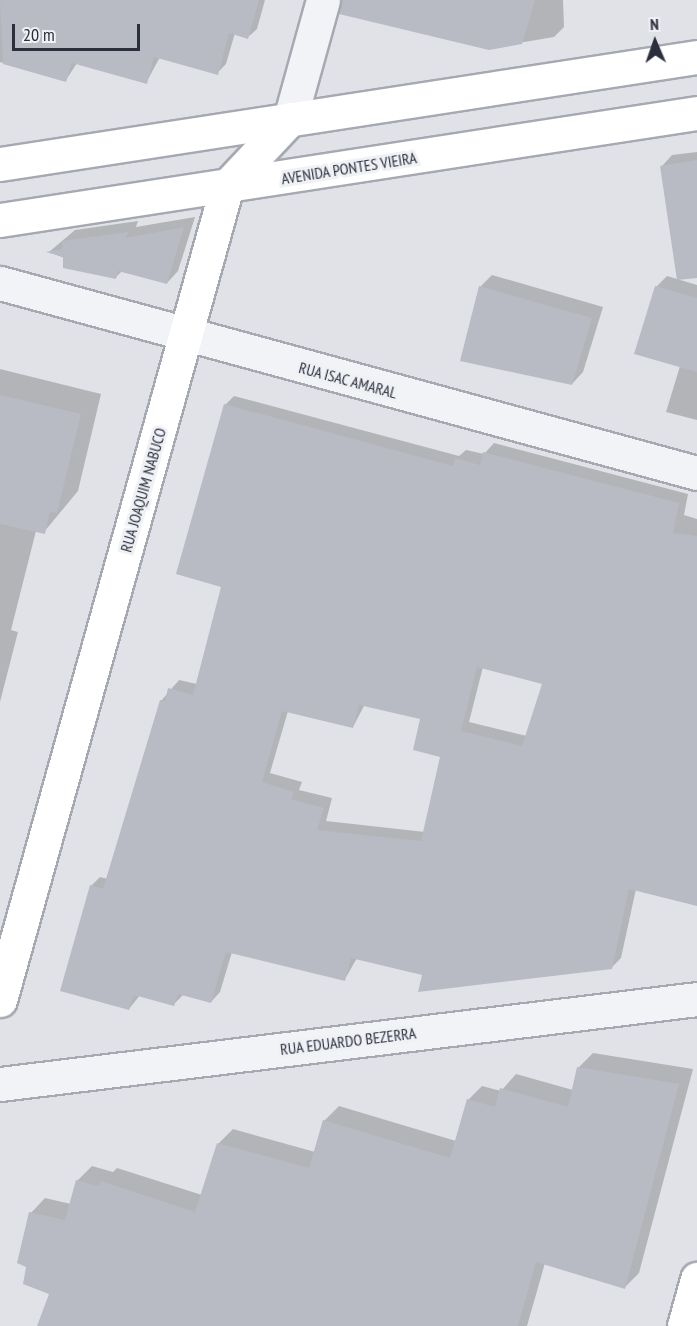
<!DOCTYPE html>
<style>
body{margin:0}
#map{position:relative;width:697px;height:1326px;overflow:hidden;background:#e0e2e7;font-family:"PT Sans Narrow",sans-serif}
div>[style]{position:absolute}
.shadow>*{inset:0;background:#0003}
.building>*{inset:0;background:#b8bbc4}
.roads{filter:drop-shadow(2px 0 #a6a9b1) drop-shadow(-2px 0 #a6a9b1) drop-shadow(0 2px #a6a9b1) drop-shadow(0 -2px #a6a9b1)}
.street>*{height:33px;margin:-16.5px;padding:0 16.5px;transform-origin:16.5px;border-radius:16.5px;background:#f2f3f6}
.secondary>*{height:33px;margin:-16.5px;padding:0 16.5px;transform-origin:16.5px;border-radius:16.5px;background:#fff}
.primary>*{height:33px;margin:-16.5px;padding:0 16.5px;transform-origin:16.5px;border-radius:16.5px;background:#fff}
span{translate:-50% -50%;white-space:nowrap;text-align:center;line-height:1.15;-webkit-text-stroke:6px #eff1f5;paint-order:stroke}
.street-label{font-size:16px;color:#2b2f3d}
.north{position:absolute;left:625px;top:12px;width:60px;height:60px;-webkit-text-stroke:4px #eff1f5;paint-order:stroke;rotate:358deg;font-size:16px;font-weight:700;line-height:24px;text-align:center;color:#2b2f3d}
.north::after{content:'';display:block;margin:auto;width:21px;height:27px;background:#2b2f3d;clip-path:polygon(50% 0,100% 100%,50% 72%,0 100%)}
.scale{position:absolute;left:12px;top:24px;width:128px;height:27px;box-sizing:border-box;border:3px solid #2b2f3d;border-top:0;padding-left:8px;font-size:18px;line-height:21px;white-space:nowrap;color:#2b2f3d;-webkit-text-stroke:4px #eff1f5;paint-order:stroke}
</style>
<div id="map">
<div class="shadow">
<i style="clip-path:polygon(0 0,265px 0,257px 29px,248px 37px,235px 33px,226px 64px,217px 73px,160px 57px,146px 83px,77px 63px,66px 80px,0 62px)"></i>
<i style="clip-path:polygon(368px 0,563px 0,564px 27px,554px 37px,489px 48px)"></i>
<i style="clip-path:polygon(697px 152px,697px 244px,662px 166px,672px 155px)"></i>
<i style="clip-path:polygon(195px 217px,178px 271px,167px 283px,122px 271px,115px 278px,49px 252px,75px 230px,138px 221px,136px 227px)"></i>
<i style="clip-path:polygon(492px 275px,603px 307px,583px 372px,572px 384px,462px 360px,481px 286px)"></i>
<i style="clip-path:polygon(667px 276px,697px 285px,697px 420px,666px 412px,680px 366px,656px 287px)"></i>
<i style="clip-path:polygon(0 369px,101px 394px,78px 491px,44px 532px,36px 531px,11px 630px,18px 632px,0 702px)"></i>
<i style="clip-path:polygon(evenodd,234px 396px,459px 456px,466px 450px,484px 454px,494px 443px,688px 494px,684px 515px,697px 519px,697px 905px,636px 889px,621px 958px,612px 967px,423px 974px,357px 958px,345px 979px,232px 952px,220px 992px,211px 1002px,183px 995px,174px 1004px,140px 995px,129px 1009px,91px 886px,100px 877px,108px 879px,161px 701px,179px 680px,197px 684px,223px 586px,225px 405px,234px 396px,483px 667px,544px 683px,527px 736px,469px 722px,483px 667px,234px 396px,365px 704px,422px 718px,442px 756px,425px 832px,326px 821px,332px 798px,299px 790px,302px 782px,270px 773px,288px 711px,353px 727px,365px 704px)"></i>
<i style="clip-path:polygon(593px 1053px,693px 1069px,639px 1273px,625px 1287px,545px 1263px,527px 1326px,38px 1326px,51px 1293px,31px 1213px,45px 1198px,71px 1204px,77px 1181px,92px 1166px,113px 1172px,117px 1168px,202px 1195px,219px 1143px,233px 1129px,315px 1152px,324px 1121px,339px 1106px,456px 1141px,468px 1100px,482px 1086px,501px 1091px,516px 1074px,573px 1090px,579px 1067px)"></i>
</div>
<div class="building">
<i style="clip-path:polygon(0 0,259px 0,248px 39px,229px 33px,218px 75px,154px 57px,147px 84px,72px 63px,66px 82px,3px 64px)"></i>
<i style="clip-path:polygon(341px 0,535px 0,522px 44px,489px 50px,339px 14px)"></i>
<i style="clip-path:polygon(697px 160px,697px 278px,677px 280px,660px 166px)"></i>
<i style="clip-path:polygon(184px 227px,167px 284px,118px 271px,116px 279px,63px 268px,63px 257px,46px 252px,62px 249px,62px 241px,128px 232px,126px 238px)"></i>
<i style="clip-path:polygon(479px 286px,592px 318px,572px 385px,460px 361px)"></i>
<i style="clip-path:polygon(655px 286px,697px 298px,697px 372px,634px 354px)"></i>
<i style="clip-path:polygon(0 395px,81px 414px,57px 513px,50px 511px,45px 534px,0 524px)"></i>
<i style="clip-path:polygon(evenodd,224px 404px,453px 466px,455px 458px,480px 465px,483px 452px,679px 503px,673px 533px,697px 536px,697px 906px,629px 889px,612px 969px,418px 992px,422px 975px,351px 958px,345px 981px,226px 952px,211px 1003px,178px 994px,174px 1006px,134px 995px,129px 1010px,60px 991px,90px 885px,103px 889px,160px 700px,165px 701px,168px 688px,193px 695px,221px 587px,176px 574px,224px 404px,477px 667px,542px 684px,522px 746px,461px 731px,477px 667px,224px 404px,359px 705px,420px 719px,413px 750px,440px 757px,421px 841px,317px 830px,324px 808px,291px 799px,294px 792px,262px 782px,282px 711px,353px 728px,359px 705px)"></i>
<i style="clip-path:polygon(577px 1067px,679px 1084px,625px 1289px,536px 1262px,518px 1326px,37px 1326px,49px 1294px,23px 1284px,26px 1267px,17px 1263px,29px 1212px,65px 1220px,76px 1180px,99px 1186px,101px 1181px,195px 1212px,217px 1143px,309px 1168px,323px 1120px,450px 1158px,467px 1099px,495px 1107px,500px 1088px,568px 1107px)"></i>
</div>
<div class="roads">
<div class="street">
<i style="left:290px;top:119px;width:123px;rotate:-74.5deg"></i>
<i style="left:0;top:283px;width:722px;rotate:15.25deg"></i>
<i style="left:0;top:1084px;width:702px;rotate:-6.95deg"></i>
</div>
<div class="secondary">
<i style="left:0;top:1000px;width:845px;rotate:-74.42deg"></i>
<i style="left:227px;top:186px;width:92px;rotate:-46.8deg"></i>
<i style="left:684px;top:1326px;width:49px;rotate:-74.5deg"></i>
</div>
<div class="primary">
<i style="left:0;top:164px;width:705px;rotate:-8.73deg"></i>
<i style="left:0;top:220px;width:705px;rotate:-8.73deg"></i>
</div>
</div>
<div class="street-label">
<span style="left:349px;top:168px;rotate:-9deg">AVENIDA PONTES VIEIRA</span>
<span style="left:348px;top:380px;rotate:15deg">RUA ISAC AMARAL</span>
<span style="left:143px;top:490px;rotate:-74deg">RUA JOAQUIM NABUCO</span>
<span style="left:348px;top:1041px;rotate:-7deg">RUA EDUARDO BEZERRA</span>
</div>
<div class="north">N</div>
<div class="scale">20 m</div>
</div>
